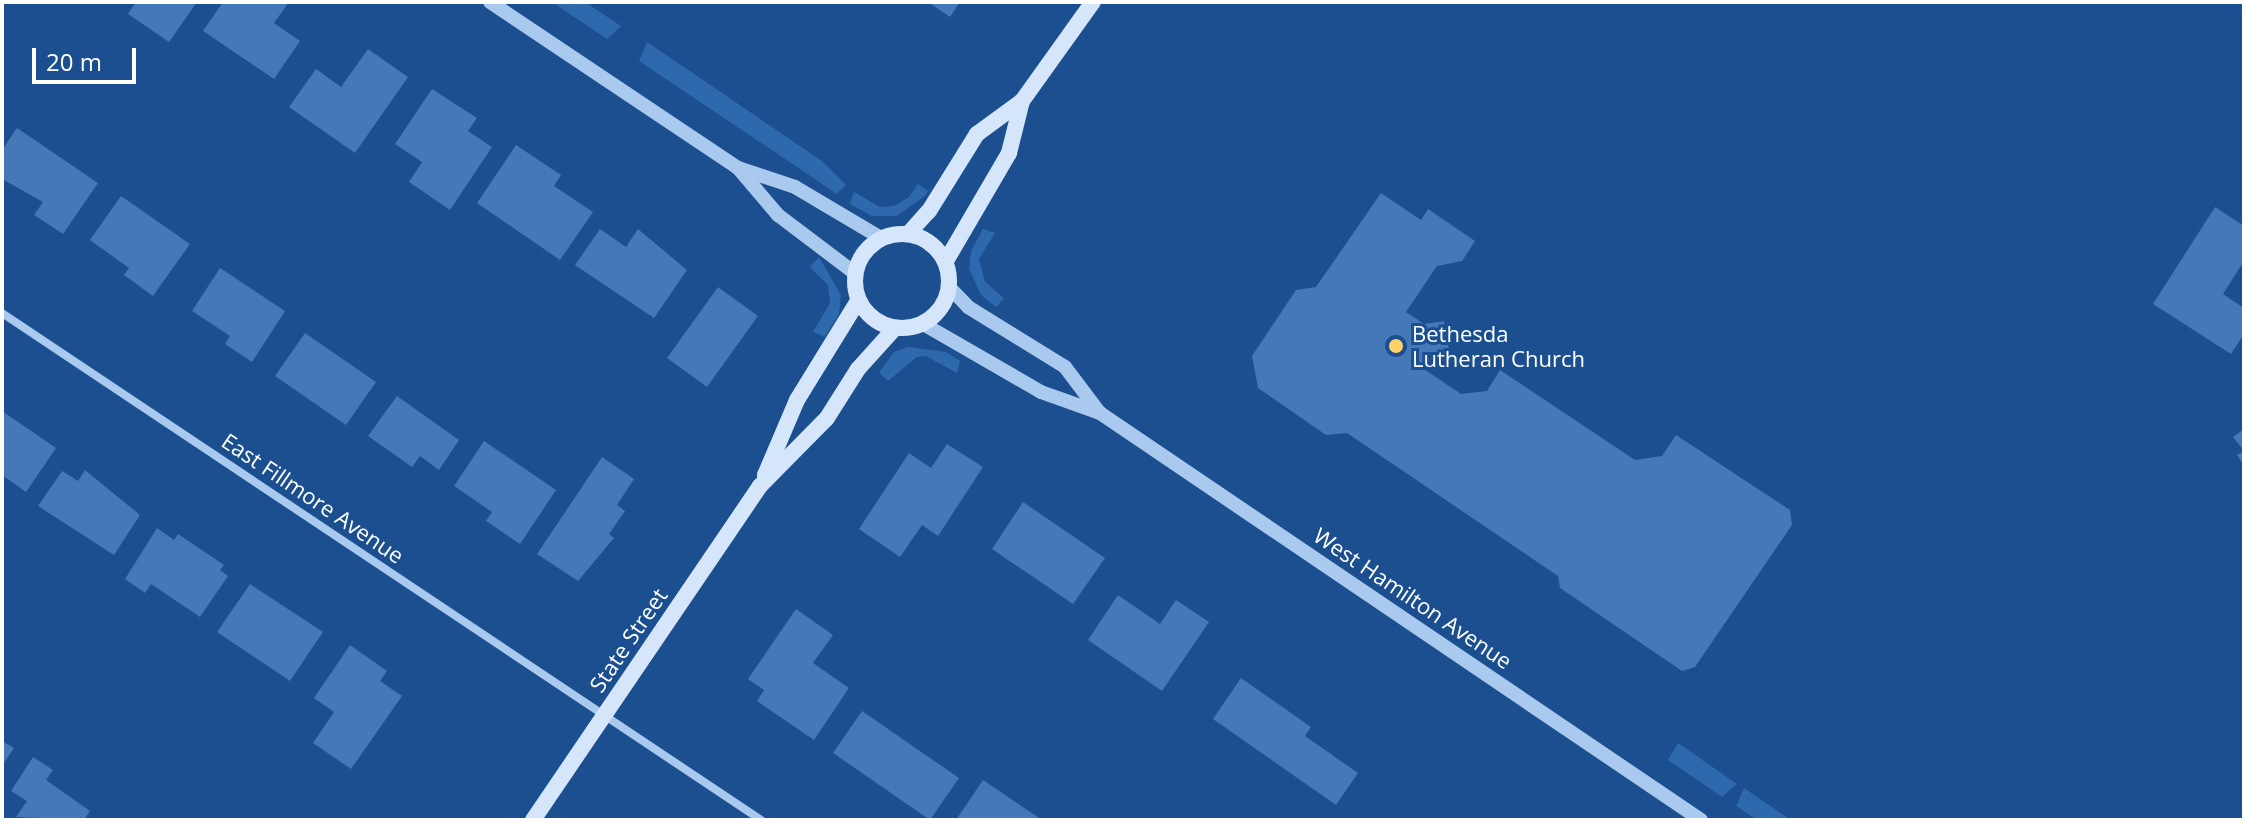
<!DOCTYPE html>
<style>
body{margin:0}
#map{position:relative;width:2246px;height:822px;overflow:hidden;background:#1b4f8f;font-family:"Open Sans",sans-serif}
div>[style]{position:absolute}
.green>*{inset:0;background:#2e69ad}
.building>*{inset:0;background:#4478b7}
.minor>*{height:8px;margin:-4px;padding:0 4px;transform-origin:4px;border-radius:4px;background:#a9c9ee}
.tertiary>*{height:14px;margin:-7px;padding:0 7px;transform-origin:7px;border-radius:7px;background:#a9c9ee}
.secondary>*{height:16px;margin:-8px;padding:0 8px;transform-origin:8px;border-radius:8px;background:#d6e6fa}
.secondary>.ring{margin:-8px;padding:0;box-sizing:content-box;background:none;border:16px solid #d6e6fa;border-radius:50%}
.dots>*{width:22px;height:22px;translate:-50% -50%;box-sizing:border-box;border:4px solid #1b4f8f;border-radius:50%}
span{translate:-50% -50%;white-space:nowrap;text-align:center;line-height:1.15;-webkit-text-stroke:6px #1b4f8f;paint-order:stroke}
.poi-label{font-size:22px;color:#fff}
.left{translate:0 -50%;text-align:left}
.street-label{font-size:22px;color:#fff}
.frame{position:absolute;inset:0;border:4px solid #fff;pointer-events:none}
.scale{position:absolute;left:32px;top:48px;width:104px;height:36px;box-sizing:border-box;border:4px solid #fff;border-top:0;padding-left:10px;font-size:24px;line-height:28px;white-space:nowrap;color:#fff;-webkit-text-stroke:6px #1b4f8f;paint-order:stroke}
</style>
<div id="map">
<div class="green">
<i style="clip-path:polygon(552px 2px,585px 2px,621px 26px,607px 39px)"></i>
<i style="clip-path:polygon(647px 42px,822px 161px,846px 185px,837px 194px,639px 61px)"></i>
<i style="clip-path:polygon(918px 184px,928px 191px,926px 195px,897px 216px,872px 216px,850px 204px,854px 192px,880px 207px,894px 206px,909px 197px)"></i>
<i style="clip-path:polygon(983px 229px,995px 233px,979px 259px,985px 282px,1004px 298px,996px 307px,981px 295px,969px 269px,971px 251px)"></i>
<i style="clip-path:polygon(819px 257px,841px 295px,839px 314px,825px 337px,813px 332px,830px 303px,828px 285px,810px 267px)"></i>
<i style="clip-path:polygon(908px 347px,946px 352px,960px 361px,957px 373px,926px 356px,917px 357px,888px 381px,879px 372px,894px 352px)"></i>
<i style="clip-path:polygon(1678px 743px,1737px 784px,1722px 797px,1668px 760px)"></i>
<i style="clip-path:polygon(1744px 788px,1791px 820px,1757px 820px,1736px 806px)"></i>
</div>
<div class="building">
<i style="clip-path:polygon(136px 2px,197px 2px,169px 42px,128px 14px)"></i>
<i style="clip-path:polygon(223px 2px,289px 2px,274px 23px,300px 41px,274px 79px,203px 31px)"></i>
<i style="clip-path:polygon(928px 2px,960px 2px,950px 17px)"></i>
<i style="clip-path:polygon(368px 49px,408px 77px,355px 153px,289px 107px,316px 69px,341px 87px)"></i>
<i style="clip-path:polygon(432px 89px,477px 118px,468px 131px,492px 147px,450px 210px,409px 182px,422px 162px,395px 144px)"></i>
<i style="clip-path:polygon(17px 128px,98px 183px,63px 234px,34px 215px,43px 202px,2px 179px,2px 150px)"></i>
<i style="clip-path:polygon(516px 145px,561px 175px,554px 186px,593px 212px,560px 260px,477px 203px)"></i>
<i style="clip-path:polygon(1381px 193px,1421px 220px,1428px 209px,1475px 241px,1462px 261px,1437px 266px,1406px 312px,1424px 324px,1444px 321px,1449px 351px,1429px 355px,1421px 367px,1461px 394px,1487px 391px,1500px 370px,1635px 460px,1662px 456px,1676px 435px,1790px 510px,1792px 525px,1695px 667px,1682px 671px,1560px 588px,1558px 576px,1347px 433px,1326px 435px,1258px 388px,1252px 356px,1296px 290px,1316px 287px)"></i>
<i style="clip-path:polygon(121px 196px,190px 244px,153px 296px,124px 275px,129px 268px,90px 240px)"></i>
<i style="clip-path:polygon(2215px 207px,2244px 226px,2244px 261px,2223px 294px,2244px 308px,2244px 334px,2231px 354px,2153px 304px)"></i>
<i style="clip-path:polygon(600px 229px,626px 247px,638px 229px,687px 270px,654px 318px,575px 265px)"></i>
<i style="clip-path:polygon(220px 268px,285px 311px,252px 362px,225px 344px,230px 336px,192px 311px)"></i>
<i style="clip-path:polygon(718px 287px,758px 316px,707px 387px,667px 358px)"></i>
<i style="clip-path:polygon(305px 333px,376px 382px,346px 425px,275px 376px)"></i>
<i style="clip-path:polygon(397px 396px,459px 440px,439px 470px,420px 456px,412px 467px,368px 436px)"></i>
<i style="clip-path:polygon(2px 411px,56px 448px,26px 492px,2px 475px)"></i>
<i style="clip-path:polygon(2244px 429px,2244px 465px,2237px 455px,2244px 451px,2233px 437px)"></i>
<i style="clip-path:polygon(484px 441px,556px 490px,520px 544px,486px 521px,492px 512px,454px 486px)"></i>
<i style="clip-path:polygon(947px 444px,983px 467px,938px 536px,922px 525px,900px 557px,859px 529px,909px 453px,931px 468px)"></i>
<i style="clip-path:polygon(602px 457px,634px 479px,617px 505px,625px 511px,609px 534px,614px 538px,578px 581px,537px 554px)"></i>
<i style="clip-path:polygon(85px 470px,140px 515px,114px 555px,38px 506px,62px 471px,78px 481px)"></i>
<i style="clip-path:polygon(1023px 502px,1105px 558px,1073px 604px,992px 549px)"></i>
<i style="clip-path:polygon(157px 528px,174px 540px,178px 534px,224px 565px,220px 570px,228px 576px,200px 617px,151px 584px,145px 593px,125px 579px)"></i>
<i style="clip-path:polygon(250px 584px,323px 632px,290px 681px,217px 632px)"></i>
<i style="clip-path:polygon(1118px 595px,1160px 624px,1176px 600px,1209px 622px,1162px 691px,1088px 640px)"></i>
<i style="clip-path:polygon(796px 609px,833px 635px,813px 663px,849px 688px,814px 740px,757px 701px,764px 690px,748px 679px)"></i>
<i style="clip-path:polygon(350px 645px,387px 671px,380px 681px,402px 696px,351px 769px,313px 743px,334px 712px,314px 698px)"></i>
<i style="clip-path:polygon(1241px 678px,1311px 727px,1305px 736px,1358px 773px,1336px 805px,1213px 719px)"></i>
<i style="clip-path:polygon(862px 711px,959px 778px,930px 820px,833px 753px)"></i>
<i style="clip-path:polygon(2px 741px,14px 748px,2px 766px)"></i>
<i style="clip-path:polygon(33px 757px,53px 770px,46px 780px,90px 811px,84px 820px,16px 817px,27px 801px,11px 791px)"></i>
<i style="clip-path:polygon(983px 780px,1014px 801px,1042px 820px,956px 820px)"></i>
</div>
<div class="minor">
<i style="left:2px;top:313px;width:913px;rotate:33.74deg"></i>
</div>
<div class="tertiary">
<i style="left:490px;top:2px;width:298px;rotate:33.8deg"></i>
<i style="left:738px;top:168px;width:62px;rotate:49.6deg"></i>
<i style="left:778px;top:215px;width:98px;rotate:37.1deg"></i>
<i style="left:738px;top:168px;width:60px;rotate:18.4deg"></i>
<i style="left:795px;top:187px;width:100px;rotate:30.7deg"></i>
<i style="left:949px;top:287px;width:28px;rotate:46deg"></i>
<i style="left:968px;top:307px;width:114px;rotate:31.7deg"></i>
<i style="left:1065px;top:367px;width:56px;rotate:52.9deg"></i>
<i style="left:925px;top:325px;width:134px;rotate:30deg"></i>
<i style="left:1041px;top:392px;width:63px;rotate:19.6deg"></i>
<i style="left:1100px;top:413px;width:726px;rotate:34.11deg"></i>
</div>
<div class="secondary">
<i class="ring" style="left:855px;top:234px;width:78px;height:78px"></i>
<i style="left:908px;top:234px;width:31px;rotate:-48deg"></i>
<i style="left:929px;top:211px;width:91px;rotate:-58.1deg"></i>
<i style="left:977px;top:134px;width:56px;rotate:-36.3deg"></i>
<i style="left:1022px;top:101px;width:122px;rotate:-54.4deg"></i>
<i style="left:946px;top:261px;width:125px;rotate:-59.7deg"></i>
<i style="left:1009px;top:153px;width:54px;rotate:-76deg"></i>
<i style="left:765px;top:475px;width:82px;rotate:-66.9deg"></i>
<i style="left:797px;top:400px;width:116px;rotate:-58.4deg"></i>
<i style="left:533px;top:820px;width:404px;rotate:-55.8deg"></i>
<i style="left:760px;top:486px;width:95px;rotate:-45.4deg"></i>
<i style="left:827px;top:418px;width:58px;rotate:-57.7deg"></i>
<i style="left:858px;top:369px;width:55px;rotate:-47.9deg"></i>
</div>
<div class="dots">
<i style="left:1396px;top:346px;background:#ffd166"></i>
</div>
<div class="poi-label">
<span class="left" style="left:1412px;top:346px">Bethesda<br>Lutheran Church</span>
</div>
<div class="street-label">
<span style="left:313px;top:498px;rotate:34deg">East Fillmore Avenue</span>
<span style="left:1413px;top:598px;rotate:34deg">West Hamilton Avenue</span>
<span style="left:628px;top:640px;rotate:-56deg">State Street</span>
</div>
<div class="frame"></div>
<div class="scale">20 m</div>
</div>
